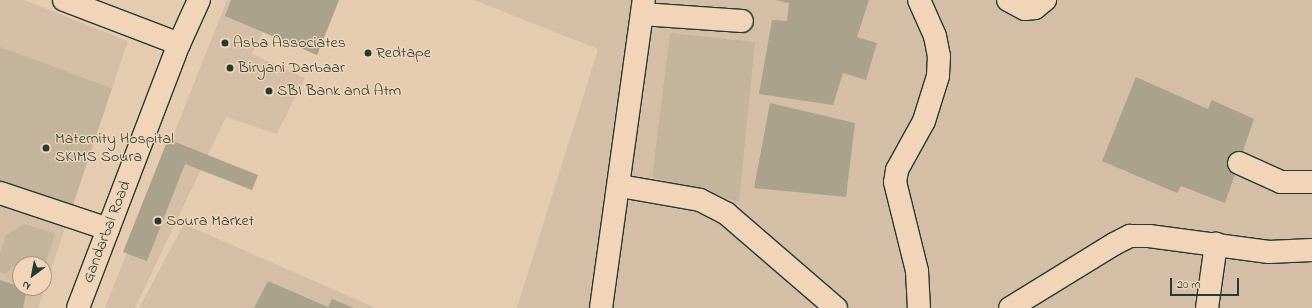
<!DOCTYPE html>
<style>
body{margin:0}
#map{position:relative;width:1312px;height:308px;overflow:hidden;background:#e5ccb1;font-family:"Indie Flower",sans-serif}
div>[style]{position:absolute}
.built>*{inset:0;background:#d4bfa6}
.green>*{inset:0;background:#c4b49c}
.building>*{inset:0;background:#aba28b}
.roads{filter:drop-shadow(1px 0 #1f3d34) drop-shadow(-1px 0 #1f3d34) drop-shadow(0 1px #1f3d34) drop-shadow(0 -1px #1f3d34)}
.minor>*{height:22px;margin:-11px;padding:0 11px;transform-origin:11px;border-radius:11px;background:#f2d5b9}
.major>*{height:22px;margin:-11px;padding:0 11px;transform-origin:11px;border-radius:11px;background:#f2d5b9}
.dots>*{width:11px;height:11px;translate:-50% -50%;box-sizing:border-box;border:2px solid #f2d5b9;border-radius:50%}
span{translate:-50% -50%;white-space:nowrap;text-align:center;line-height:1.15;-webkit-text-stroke:3px #f2d5b9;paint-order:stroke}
.poi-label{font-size:16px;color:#1f3d34}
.left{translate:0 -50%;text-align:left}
.street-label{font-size:16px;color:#1f3d34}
.north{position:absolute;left:12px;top:256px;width:40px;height:40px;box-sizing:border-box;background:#f2d5b9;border:1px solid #9e9884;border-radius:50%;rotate:212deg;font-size:11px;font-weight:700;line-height:16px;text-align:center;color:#1f3d34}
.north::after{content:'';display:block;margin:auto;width:14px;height:18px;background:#1f3d34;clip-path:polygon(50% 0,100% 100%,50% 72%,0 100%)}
.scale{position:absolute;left:1170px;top:278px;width:69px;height:18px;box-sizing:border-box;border:2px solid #1f3d34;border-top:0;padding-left:5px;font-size:12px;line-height:14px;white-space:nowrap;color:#1f3d34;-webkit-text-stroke:3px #f2d5b9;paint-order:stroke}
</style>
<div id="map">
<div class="built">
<i style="clip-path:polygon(evenodd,0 0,24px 0,128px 41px,38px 308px,0 308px,0 0,20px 264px,44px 264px,44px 288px,20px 288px,20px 264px)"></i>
<i style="clip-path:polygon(227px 0,339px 0,317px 55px,263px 32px,252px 54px,305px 78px,277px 134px,226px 117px,135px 308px,105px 308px)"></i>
<i style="clip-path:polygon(474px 0,1312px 0,1312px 308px,517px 308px,598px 49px)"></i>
<i style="clip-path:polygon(184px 224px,376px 308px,139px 308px)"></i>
</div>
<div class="green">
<i style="clip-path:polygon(670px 33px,755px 42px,739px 202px,652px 177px)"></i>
<i style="clip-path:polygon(0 47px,112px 88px,72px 208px,0 182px)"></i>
<i style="clip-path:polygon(24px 224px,55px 233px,44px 269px,44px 264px,20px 264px,13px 266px,6px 274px,0 272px,0 254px,6px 235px)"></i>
</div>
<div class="building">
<i style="clip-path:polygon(231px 0,339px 0,317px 55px,225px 16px)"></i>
<i style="clip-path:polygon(775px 0,869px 0,857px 37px,877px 43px,866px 80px,843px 73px,833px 105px,759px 94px,772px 20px,787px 21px,789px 3px)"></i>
<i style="clip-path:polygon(1136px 77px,1208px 109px,1212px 100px,1254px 119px,1225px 203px,1181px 186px,1177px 193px,1102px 161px)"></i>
<i style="clip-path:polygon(770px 103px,855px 123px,846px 197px,754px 188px)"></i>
<i style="clip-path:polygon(168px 139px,258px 175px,252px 190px,185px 164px,147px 261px,123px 252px)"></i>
<i style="clip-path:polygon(0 280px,27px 289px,23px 308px,0 308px)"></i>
<i style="clip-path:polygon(268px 281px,328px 307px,332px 299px,354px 308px,254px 308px)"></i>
</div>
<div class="roads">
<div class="minor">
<i style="left:64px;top:0;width:123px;rotate:20.9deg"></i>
<i style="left:919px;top:0;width:39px;rotate:66deg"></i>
<i style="left:935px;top:36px;width:20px;rotate:79deg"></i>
<i style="left:939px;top:56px;width:20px;rotate:93deg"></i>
<i style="left:938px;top:76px;width:47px;rotate:107.3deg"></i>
<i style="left:924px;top:121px;width:56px;rotate:118.9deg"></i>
<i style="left:897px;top:170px;width:12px;rotate:99deg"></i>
<i style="left:895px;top:182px;width:92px;rotate:76.1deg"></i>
<i style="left:917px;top:271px;width:37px;rotate:87deg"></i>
<i style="left:1008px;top:0;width:19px;rotate:28deg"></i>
<i style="left:1025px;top:9px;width:10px;rotate:-6deg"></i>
<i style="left:1035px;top:8px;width:13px;rotate:-39deg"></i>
<i style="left:642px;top:14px;width:100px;rotate:4deg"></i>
<i style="left:1239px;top:163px;width:46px;rotate:24.3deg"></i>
<i style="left:1281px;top:182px;width:31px"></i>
<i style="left:620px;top:186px;width:81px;rotate:9.9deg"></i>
<i style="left:700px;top:200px;width:30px;rotate:27deg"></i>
<i style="left:727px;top:214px;width:144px;rotate:40.8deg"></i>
<i style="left:0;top:193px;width:114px;rotate:18.4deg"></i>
<i style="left:601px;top:308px;width:311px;rotate:-82.1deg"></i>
<i style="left:1010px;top:308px;width:122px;rotate:-31.6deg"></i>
<i style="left:1114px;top:244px;width:18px;rotate:-27deg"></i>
<i style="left:1130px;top:236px;width:19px"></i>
<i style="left:1149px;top:236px;width:121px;rotate:7.6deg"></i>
<i style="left:1269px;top:252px;width:43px;rotate:-2.7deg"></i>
<i style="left:1207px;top:308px;width:65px;rotate:-82deg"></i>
</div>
<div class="major">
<i style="left:78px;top:308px;width:283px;rotate:-69.1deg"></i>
<i style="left:179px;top:44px;width:48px;rotate:-65.6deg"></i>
</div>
</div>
<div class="dots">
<i style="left:225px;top:43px;background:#1f3d34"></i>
<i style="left:368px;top:53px;background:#1f3d34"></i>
<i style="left:230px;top:68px;background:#1f3d34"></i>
<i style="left:269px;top:91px;background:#1f3d34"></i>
<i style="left:46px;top:148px;background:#1f3d34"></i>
<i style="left:158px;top:221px;background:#1f3d34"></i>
</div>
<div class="poi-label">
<span class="left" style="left:233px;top:43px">Asba Associates</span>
<span class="left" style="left:376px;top:53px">Redtape</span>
<span class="left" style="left:238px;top:68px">Biryani Darbaar</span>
<span class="left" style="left:277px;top:91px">SBI Bank and Atm</span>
<span class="left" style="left:55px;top:148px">Maternity Hospital<br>SKIMS Soura</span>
<span class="left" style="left:166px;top:221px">Soura Market</span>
</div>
<div class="street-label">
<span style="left:107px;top:232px;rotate:-69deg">Gandarbal Road</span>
</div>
<div class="north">N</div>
<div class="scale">20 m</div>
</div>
